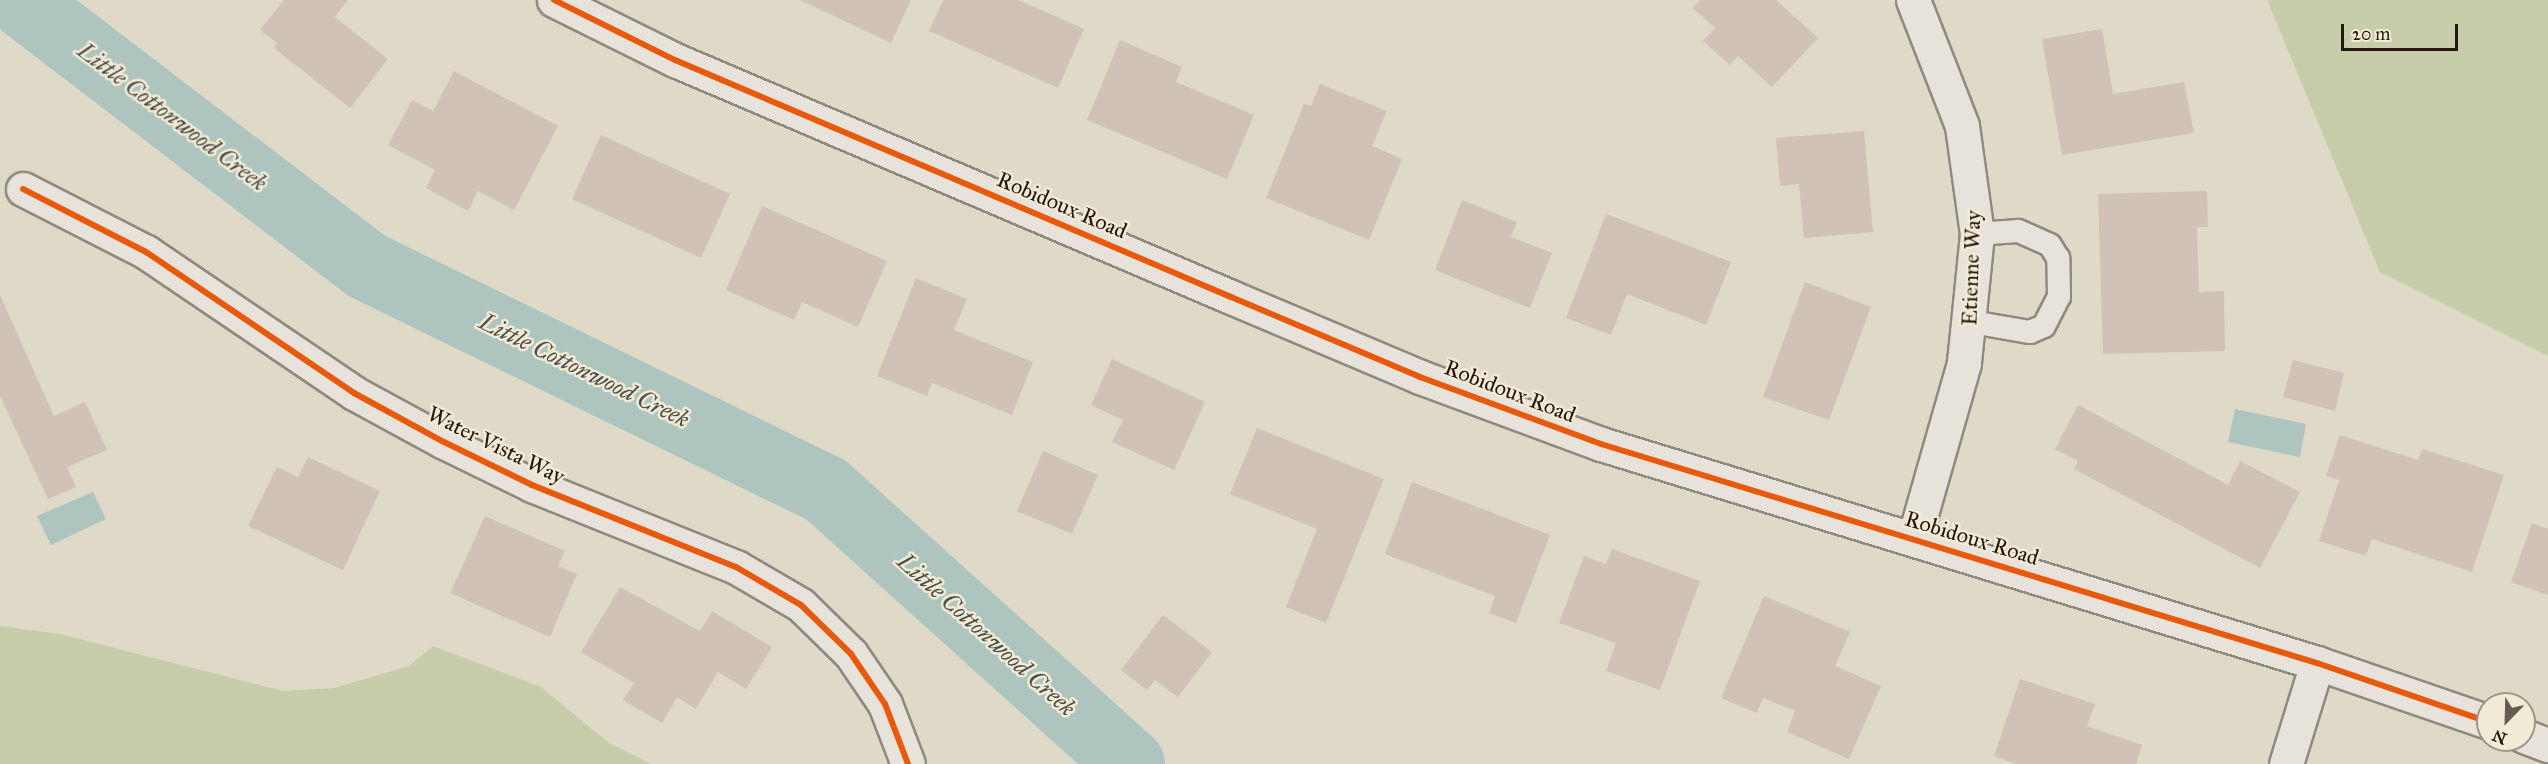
<!DOCTYPE html>
<style>
body{margin:0}
#map{position:relative;width:2548px;height:764px;overflow:hidden;background:#dfdac8;font-family:"IM FELL Great Primer",serif}
div>[style]{position:absolute}
.green>*{inset:0;background:#c7cdab}
.water>*{inset:0;background:#aec4be}
.river>*{height:70px;margin:-35px;padding:0 35px;transform-origin:35px;border-radius:35px;background:#aec4be}
.building>*{inset:0;background:#d0c2b6}
.roads{filter:drop-shadow(2px 0 #8f8a7f) drop-shadow(-2px 0 #8f8a7f) drop-shadow(0 2px #8f8a7f) drop-shadow(0 -2px #8f8a7f)}
.service>*{height:22px;margin:-11px;padding:0 11px;transform-origin:11px;border-radius:11px;background:#e7e3db}
.minor>*{height:33px;margin:-16.5px;padding:0 16.5px;transform-origin:16.5px;border-radius:16.5px;background:#e7e3db}
.cycleway>*{height:6px;margin:-3px;padding:0 3px;transform-origin:3px;border-radius:3px;background:#e8590c}
span{translate:-50% -50%;white-space:nowrap;text-align:center;line-height:1.15;-webkit-text-stroke:5px #f1ead5;paint-order:stroke}
.street-label{font-size:22px;color:#25160f}
.water-label{font-size:24px;color:#4e504a;font-style:italic}
.north{position:absolute;left:2476px;top:692px;width:60px;height:60px;box-sizing:border-box;background:#f1ead5;border:2px solid #9f9586;border-radius:50%;rotate:203deg;font-size:16px;font-weight:700;line-height:24px;text-align:center;color:#25160f}
.north::after{content:'';display:block;margin:auto;width:21px;height:27px;background:#665b50;clip-path:polygon(50% 0,100% 100%,50% 72%,0 100%)}
.scale{position:absolute;left:2341px;top:24px;width:117px;height:27px;box-sizing:border-box;border:3px solid #25160f;border-top:0;padding-left:8px;font-size:18px;line-height:21px;white-space:nowrap;color:#25160f;-webkit-text-stroke:4px #f1ead5;paint-order:stroke}
</style>
<div id="map">
<div class="green">
<i style="clip-path:polygon(2267px 0,2548px 0,2548px 356px,2380px 272px)"></i>
<i style="clip-path:polygon(0 626px,60px 634px,283px 691px,334px 688px,409px 666px,433px 646px,541px 687px,609px 743px,651px 764px,0 764px)"></i>
</div>
<div class="water">
<i style="clip-path:polygon(2235px 409px,2306px 424px,2300px 457px,2228px 442px)"></i>
<i style="clip-path:polygon(93px 492px,106px 519px,51px 545px,37px 516px)"></i>
</div>
<div class="river">
<i style="left:19px;top:0;width:438px;rotate:37.4deg"></i>
<i style="left:367px;top:266px;width:511px;rotate:26.01deg"></i>
<i style="left:826px;top:490px;width:409px;rotate:42deg"></i>
</div>
<div class="building">
<i style="clip-path:polygon(284px 0,348px 0,335px 17px,388px 59px,350px 108px,274px 48px,277px 43px,260px 30px)"></i>
<i style="clip-path:polygon(800px 0,911px 0,891px 43px)"></i>
<i style="clip-path:polygon(943px 0,1018px 0,1084px 29px,1058px 88px,929px 31px)"></i>
<i style="clip-path:polygon(1700px 0,1776px 0,1818px 38px,1772px 87px,1738px 56px,1730px 65px,1703px 41px,1715px 28px,1693px 8px)"></i>
<i style="clip-path:polygon(2102px 29px,2113px 94px,2184px 82px,2194px 133px,2062px 155px,2042px 39px)"></i>
<i style="clip-path:polygon(1120px 40px,1182px 67px,1176px 82px,1254px 115px,1227px 179px,1087px 120px)"></i>
<i style="clip-path:polygon(454px 71px,558px 126px,514px 210px,478px 191px,468px 211px,426px 188px,435px 170px,388px 145px,412px 100px,433px 111px)"></i>
<i style="clip-path:polygon(1320px 84px,1387px 111px,1372px 146px,1402px 159px,1369px 240px,1266px 198px,1304px 104px,1311px 106px)"></i>
<i style="clip-path:polygon(1864px 131px,1873px 232px,1804px 238px,1799px 184px,1780px 186px,1776px 138px)"></i>
<i style="clip-path:polygon(601px 135px,730px 194px,701px 258px,572px 199px)"></i>
<i style="clip-path:polygon(2207px 191px,2208px 227px,2197px 227px,2199px 292px,2224px 291px,2225px 351px,2103px 354px,2098px 194px)"></i>
<i style="clip-path:polygon(1462px 200px,1517px 222px,1511px 237px,1552px 253px,1530px 308px,1435px 270px)"></i>
<i style="clip-path:polygon(762px 206px,887px 261px,858px 327px,802px 302px,794px 320px,726px 290px)"></i>
<i style="clip-path:polygon(1606px 214px,1731px 262px,1706px 325px,1627px 294px,1611px 335px,1566px 318px)"></i>
<i style="clip-path:polygon(916px 278px,967px 299px,954px 330px,1033px 362px,1012px 415px,932px 383px,927px 396px,877px 376px)"></i>
<i style="clip-path:polygon(1805px 282px,1871px 307px,1829px 420px,1763px 397px)"></i>
<i style="clip-path:polygon(0 295px,54px 416px,85px 402px,107px 450px,67px 467px,76px 487px,48px 499px,0 396px)"></i>
<i style="clip-path:polygon(1112px 359px,1205px 402px,1174px 470px,1112px 442px,1123px 420px,1091px 405px)"></i>
<i style="clip-path:polygon(2293px 360px,2344px 373px,2335px 411px,2283px 397px)"></i>
<i style="clip-path:polygon(2078px 405px,2228px 485px,2240px 461px,2300px 492px,2260px 568px,2074px 469px,2078px 461px,2055px 449px)"></i>
<i style="clip-path:polygon(1257px 428px,1384px 479px,1326px 623px,1286px 607px,1317px 529px,1230px 494px)"></i>
<i style="clip-path:polygon(2340px 435px,2418px 460px,2422px 449px,2504px 475px,2472px 572px,2372px 539px,2366px 556px,2319px 541px,2339px 480px,2326px 476px)"></i>
<i style="clip-path:polygon(1043px 451px,1098px 475px,1072px 534px,1017px 511px)"></i>
<i style="clip-path:polygon(308px 457px,380px 491px,343px 570px,248px 526px,277px 467px,298px 477px)"></i>
<i style="clip-path:polygon(1412px 482px,1550px 535px,1516px 623px,1489px 613px,1495px 596px,1385px 554px)"></i>
<i style="clip-path:polygon(485px 516px,565px 551px,558px 566px,577px 574px,550px 637px,450px 593px)"></i>
<i style="clip-path:polygon(2532px 523px,2548px 529px,2548px 595px,2511px 582px)"></i>
<i style="clip-path:polygon(1612px 549px,1700px 581px,1660px 690px,1606px 671px,1616px 643px,1559px 623px,1584px 556px,1606px 564px)"></i>
<i style="clip-path:polygon(620px 587px,700px 631px,712px 611px,772px 647px,746px 689px,718px 672px,696px 709px,677px 697px,662px 723px,623px 700px,634px 683px,581px 652px)"></i>
<i style="clip-path:polygon(1764px 596px,1850px 632px,1835px 666px,1881px 686px,1849px 759px,1787px 732px,1795px 711px,1763px 698px,1757px 713px,1721px 698px)"></i>
<i style="clip-path:polygon(1163px 615px,1212px 652px,1178px 697px,1155px 680px,1147px 690px,1121px 670px)"></i>
<i style="clip-path:polygon(2020px 679px,2095px 704px,2087px 726px,2142px 745px,2136px 764px,2016px 764px,1994px 756px)"></i>
</div>
<div class="roads">
<div class="service">
<i style="left:1972px;top:322px;width:59px;rotate:9.8deg"></i>
<i style="left:2030px;top:332px;width:15px;rotate:-23deg"></i>
<i style="left:2044px;top:326px;width:33px;rotate:-63deg"></i>
<i style="left:2059px;top:297px;width:39px;rotate:-91deg"></i>
<i style="left:2058px;top:258px;width:15px;rotate:-122deg"></i>
<i style="left:2050px;top:245px;width:35px;rotate:-156deg"></i>
<i style="left:2018px;top:231px;width:41px;rotate:175.8deg"></i>
</div>
<div class="minor">
<i style="left:554px;top:0;width:135px;rotate:26.4deg"></i>
<i style="left:675px;top:60px;width:604px;rotate:23.09deg"></i>
<i style="left:1231px;top:297px;width:205px;rotate:22.9deg"></i>
<i style="left:1420px;top:377px;width:193px;rotate:20.3deg"></i>
<i style="left:1601px;top:444px;width:749px;rotate:17.01deg"></i>
<i style="left:2317px;top:663px;width:181px;rotate:19deg"></i>
<i style="left:1913px;top:0;width:135px;rotate:68.7deg"></i>
<i style="left:1962px;top:126px;width:109px;rotate:82.1deg"></i>
<i style="left:1977px;top:234px;width:130px;rotate:95.8deg"></i>
<i style="left:1964px;top:363px;width:183px;rotate:105.9deg"></i>
<i style="left:23px;top:189px;width:138px;rotate:27.1deg"></i>
<i style="left:146px;top:252px;width:251px;rotate:34.1deg"></i>
<i style="left:354px;top:393px;width:102px;rotate:28.6deg"></i>
<i style="left:444px;top:442px;width:98px;rotate:26deg"></i>
<i style="left:532px;top:485px;width:220px;rotate:21.9deg"></i>
<i style="left:736px;top:567px;width:75px;rotate:30.3deg"></i>
<i style="left:801px;top:605px;width:70px;rotate:44.4deg"></i>
<i style="left:851px;top:654px;width:60px;rotate:55.8deg"></i>
<i style="left:885px;top:704px;width:64px;rotate:69deg"></i>
<i style="left:2524px;top:736px;width:26px;rotate:21deg"></i>
<i style="left:2286px;top:764px;width:106px;rotate:-72.9deg"></i>
</div>
</div>
<div class="cycleway">
<i style="left:554px;top:0;width:135px;rotate:26.4deg"></i>
<i style="left:675px;top:60px;width:604px;rotate:23.09deg"></i>
<i style="left:1231px;top:297px;width:205px;rotate:22.9deg"></i>
<i style="left:1420px;top:377px;width:193px;rotate:20.3deg"></i>
<i style="left:1601px;top:444px;width:749px;rotate:17.01deg"></i>
<i style="left:2317px;top:663px;width:181px;rotate:19deg"></i>
<i style="left:23px;top:189px;width:138px;rotate:27.1deg"></i>
<i style="left:146px;top:252px;width:251px;rotate:34.1deg"></i>
<i style="left:354px;top:393px;width:102px;rotate:28.6deg"></i>
<i style="left:444px;top:442px;width:98px;rotate:26deg"></i>
<i style="left:532px;top:485px;width:220px;rotate:21.9deg"></i>
<i style="left:736px;top:567px;width:75px;rotate:30.3deg"></i>
<i style="left:801px;top:605px;width:70px;rotate:44.4deg"></i>
<i style="left:851px;top:654px;width:60px;rotate:55.8deg"></i>
<i style="left:885px;top:704px;width:64px;rotate:69deg"></i>
</div>
<div class="street-label">
<span style="left:1062px;top:205px;rotate:23deg">Robidoux Road</span>
<span style="left:1971px;top:268px;rotate:-88deg">Etienne Way</span>
<span style="left:1510px;top:391px;rotate:21deg">Robidoux Road</span>
<span style="left:496px;top:445px;rotate:26deg">Water Vista Way</span>
<span style="left:1972px;top:538px;rotate:17deg">Robidoux Road</span>
</div>
<div class="water-label">
<span style="left:172px;top:117px;rotate:37deg">Little Cottonwood Creek</span>
<span style="left:584px;top:371px;rotate:26deg">Little Cottonwood Creek</span>
<span style="left:986px;top:635px;rotate:42deg">Little Cottonwood Creek</span>
</div>
<div class="north">N</div>
<div class="scale">20 m</div>
</div>
